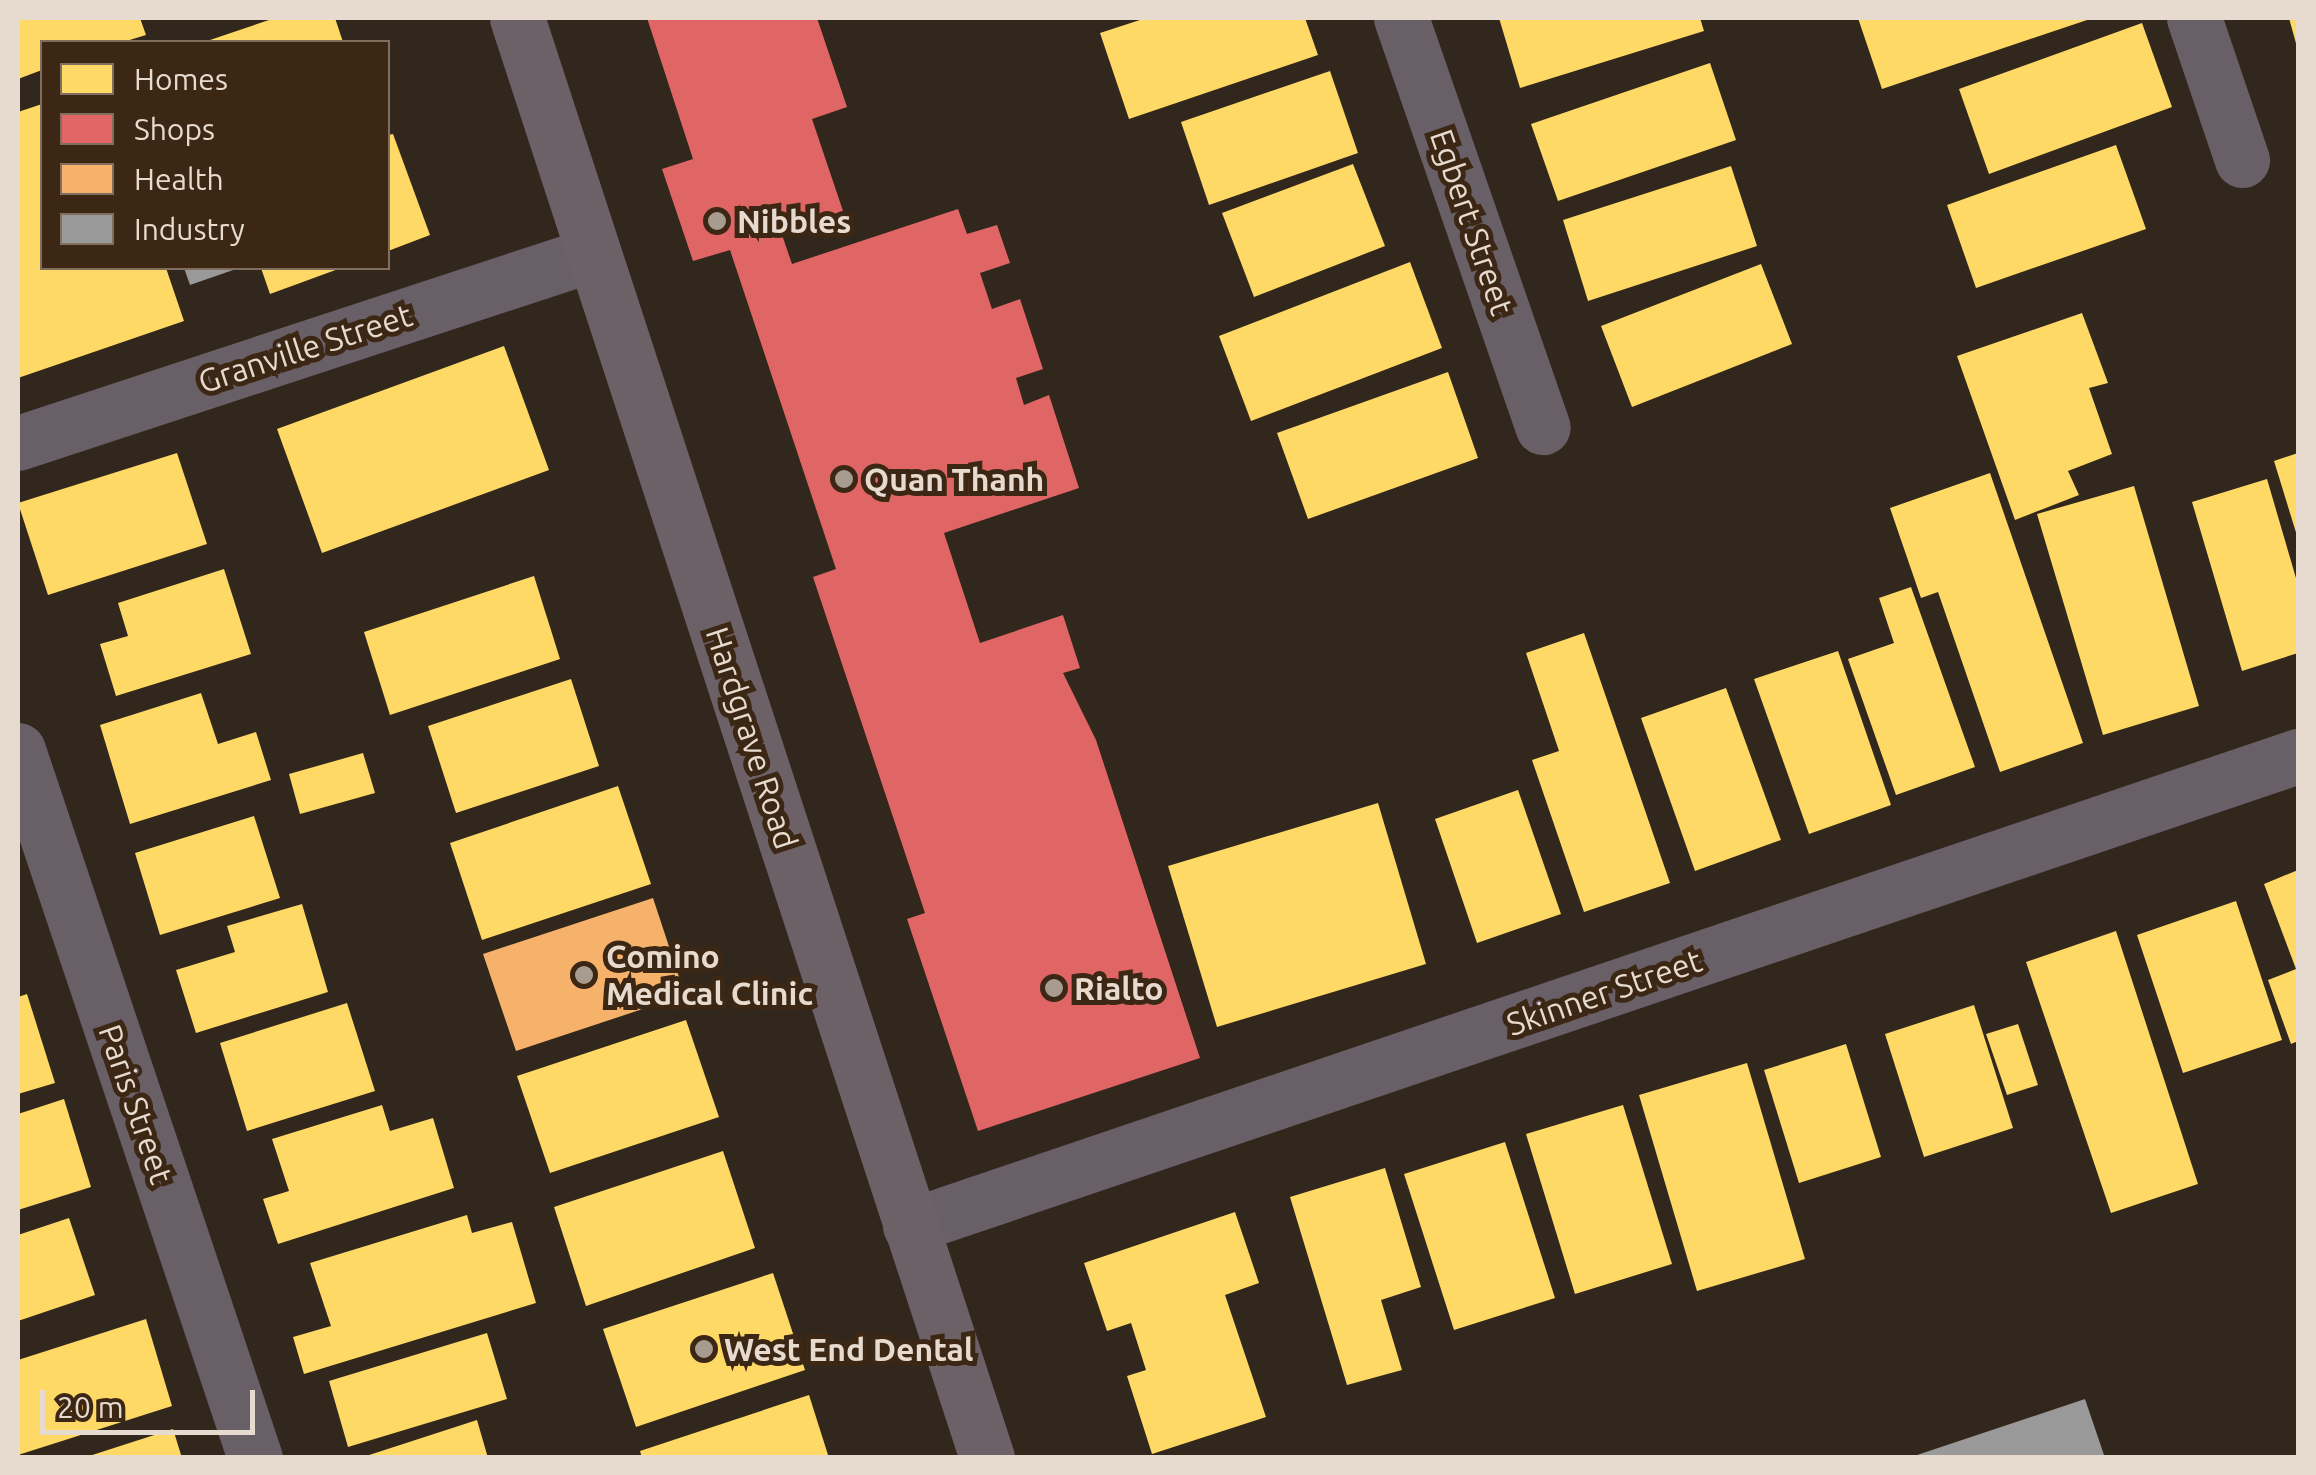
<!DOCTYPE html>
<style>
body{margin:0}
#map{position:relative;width:2316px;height:1475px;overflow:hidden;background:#32271d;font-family:Ubuntu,sans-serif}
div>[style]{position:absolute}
.homes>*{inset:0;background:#ffd966}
.shops>*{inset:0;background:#e06666}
.health>*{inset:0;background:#f6b26b}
.industry>*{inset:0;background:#999}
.street>*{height:55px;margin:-27.5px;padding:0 27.5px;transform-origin:27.5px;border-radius:27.5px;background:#695f67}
.secondary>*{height:55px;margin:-27.5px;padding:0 27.5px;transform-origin:27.5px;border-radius:27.5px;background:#6d6168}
.dots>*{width:28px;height:28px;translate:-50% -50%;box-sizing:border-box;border:5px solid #3b2714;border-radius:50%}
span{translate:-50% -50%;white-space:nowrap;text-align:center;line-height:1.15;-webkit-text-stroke:10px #3b2714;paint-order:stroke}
.poi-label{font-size:32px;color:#e7dace;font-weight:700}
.left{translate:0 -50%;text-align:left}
.street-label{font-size:32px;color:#e7dace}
.frame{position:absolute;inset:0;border:20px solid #e7dace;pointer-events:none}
.legend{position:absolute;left:40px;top:40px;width:350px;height:230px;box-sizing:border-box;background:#3b2714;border:2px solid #806f5e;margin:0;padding:12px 18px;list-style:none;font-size:30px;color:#e7dace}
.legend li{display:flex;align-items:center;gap:20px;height:50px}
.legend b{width:50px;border:2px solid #806f5e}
.scale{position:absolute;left:40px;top:1390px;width:215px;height:45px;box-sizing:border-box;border:5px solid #e7dace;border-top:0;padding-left:12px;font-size:30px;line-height:35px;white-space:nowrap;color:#e7dace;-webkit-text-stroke:8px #3b2714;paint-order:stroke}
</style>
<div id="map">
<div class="homes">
<i style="clip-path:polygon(18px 18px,140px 18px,146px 35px,123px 42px,42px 42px,42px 70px,18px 79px)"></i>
<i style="clip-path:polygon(275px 18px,335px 18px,343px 42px,204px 42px)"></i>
<i style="clip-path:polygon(1146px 18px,1305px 18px,1318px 55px,1129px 119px,1100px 33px)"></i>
<i style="clip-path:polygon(1499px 18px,1700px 18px,1704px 31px,1520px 88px)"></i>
<i style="clip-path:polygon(1858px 18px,2093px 18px,1882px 89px)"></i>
<i style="clip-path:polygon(2289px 18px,2298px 18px,2298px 46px,2297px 47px)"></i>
<i style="clip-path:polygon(2142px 23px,2172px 107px,1989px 174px,1959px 89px)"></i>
<i style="clip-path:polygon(1710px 63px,1736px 140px,1558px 201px,1531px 124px)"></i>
<i style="clip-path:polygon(1330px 71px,1358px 153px,1209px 205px,1181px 122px)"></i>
<i style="clip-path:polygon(42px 104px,42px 268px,166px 268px,184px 321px,18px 378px,18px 112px)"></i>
<i style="clip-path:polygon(393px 134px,430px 235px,388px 251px,388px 135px)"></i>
<i style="clip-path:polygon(2116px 145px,2146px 229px,1976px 288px,1947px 205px)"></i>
<i style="clip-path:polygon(1353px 164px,1385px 246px,1254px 297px,1222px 213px)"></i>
<i style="clip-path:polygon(1731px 166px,1757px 246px,1588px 301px,1563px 220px)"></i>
<i style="clip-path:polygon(1410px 262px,1442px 348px,1251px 421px,1219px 336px)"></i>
<i style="clip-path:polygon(1761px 264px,1792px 344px,1632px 407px,1601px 326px)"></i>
<i style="clip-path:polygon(261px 268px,341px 268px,270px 294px)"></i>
<i style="clip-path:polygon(2082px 313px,2108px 383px,2089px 388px,2112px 454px,2068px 471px,2079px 495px,2015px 520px,1957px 356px)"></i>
<i style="clip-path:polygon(504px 346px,549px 470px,322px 553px,277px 429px)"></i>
<i style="clip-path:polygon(1448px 372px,1478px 458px,1308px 519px,1277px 433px)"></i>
<i style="clip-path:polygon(177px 453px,207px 544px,48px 595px,18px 503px)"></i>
<i style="clip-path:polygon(2298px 453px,2298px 539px,2274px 461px)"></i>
<i style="clip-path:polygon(1990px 473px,2083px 743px,2000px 772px,1938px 592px,1921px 598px,1890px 508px)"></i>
<i style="clip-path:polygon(2267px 479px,2298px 585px,2298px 653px,2242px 671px,2192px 502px)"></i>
<i style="clip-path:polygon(2134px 486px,2199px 706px,2103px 735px,2037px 514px)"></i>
<i style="clip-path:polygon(224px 569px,251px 654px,116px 696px,100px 644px,128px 636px,118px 603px)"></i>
<i style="clip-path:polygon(534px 576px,560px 659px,390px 715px,364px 632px)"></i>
<i style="clip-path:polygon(1911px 587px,1975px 767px,1896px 795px,1848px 659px,1894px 643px,1879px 598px)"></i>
<i style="clip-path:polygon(1584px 633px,1670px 883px,1584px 912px,1532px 760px,1559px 751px,1526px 653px)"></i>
<i style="clip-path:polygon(1838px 651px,1891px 805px,1809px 834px,1754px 679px)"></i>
<i style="clip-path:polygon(571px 679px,599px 766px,456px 813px,428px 726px)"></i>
<i style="clip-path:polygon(1726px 688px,1781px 840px,1695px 871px,1641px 718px)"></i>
<i style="clip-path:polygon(201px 693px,218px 744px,256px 732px,271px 780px,130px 824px,100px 725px)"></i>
<i style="clip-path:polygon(363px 753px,375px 793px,300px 814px,289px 774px)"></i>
<i style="clip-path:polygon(618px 786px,651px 884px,482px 940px,450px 843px)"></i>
<i style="clip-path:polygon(1518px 790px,1561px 914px,1477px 943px,1435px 819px)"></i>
<i style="clip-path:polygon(1378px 803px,1426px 964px,1217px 1027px,1168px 866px)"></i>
<i style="clip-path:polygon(254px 816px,280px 898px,160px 935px,135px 853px)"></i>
<i style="clip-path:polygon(2298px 870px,2298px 1041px,2291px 1044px,2268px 980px,2296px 969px,2264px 884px)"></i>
<i style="clip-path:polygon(2236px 901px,2282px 1040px,2183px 1073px,2137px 935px)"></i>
<i style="clip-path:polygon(302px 904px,328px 992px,196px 1033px,176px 970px,235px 952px,227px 926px)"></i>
<i style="clip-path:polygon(2116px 931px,2198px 1184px,2111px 1213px,2026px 962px)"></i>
<i style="clip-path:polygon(27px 994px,55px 1083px,18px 1094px,18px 997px)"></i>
<i style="clip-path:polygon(347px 1003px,375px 1091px,247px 1131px,220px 1043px)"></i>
<i style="clip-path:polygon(1974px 1005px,2013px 1128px,1924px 1157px,1885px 1034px)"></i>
<i style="clip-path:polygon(686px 1020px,719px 1117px,550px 1173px,517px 1076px)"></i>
<i style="clip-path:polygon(2018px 1024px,2038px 1085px,2007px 1095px,1986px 1034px)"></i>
<i style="clip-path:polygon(1846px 1044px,1881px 1157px,1799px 1183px,1764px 1070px)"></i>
<i style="clip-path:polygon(1747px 1063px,1805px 1259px,1697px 1291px,1639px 1095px)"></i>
<i style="clip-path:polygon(64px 1099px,91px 1187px,18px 1210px,18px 1114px)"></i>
<i style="clip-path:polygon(382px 1105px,390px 1131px,433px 1118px,454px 1188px,278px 1244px,263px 1199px,289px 1191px,272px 1139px)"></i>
<i style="clip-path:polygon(1623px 1105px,1672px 1264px,1575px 1294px,1526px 1134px)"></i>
<i style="clip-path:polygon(1505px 1142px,1555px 1298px,1454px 1330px,1404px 1174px)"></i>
<i style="clip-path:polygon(723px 1151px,755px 1248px,586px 1306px,554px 1207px)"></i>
<i style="clip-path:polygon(1385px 1168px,1421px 1287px,1381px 1300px,1402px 1370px,1347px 1385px,1290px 1197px)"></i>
<i style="clip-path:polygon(1235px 1212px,1259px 1283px,1225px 1295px,1266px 1417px,1152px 1454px,1127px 1376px,1146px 1370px,1131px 1323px,1107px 1331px,1084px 1263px)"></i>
<i style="clip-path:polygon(467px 1215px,472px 1233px,512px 1222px,536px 1303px,304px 1374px,293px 1337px,331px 1326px,310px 1263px)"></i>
<i style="clip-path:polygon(69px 1218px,95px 1295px,18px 1321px,18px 1235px)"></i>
<i style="clip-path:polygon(773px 1273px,805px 1370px,636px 1427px,603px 1329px)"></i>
<i style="clip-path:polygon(146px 1319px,172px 1406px,18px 1455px,18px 1360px)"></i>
<i style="clip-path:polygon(487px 1333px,507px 1399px,348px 1447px,329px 1381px)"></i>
<i style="clip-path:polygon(809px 1395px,829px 1458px,642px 1458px,640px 1451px)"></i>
<i style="clip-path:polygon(477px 1420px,488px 1458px,363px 1458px,363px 1457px)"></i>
<i style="clip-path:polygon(173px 1429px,182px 1458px,86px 1458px,86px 1457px)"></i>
</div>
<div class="shops">
<i style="clip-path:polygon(647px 18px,817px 18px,847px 107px,812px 119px,843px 211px,781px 232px,792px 264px,958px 209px,967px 234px,997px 225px,1010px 263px,980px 273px,992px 309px,1020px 299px,1043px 369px,1016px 378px,1024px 405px,1049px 395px,1079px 488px,944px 533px,980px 643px,1063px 615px,1080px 668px,1063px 673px,1096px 740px,1200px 1058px,978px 1131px,907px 919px,925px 913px,813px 577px,836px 569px,730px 250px,693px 261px,662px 169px,693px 159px)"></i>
</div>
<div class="health">
<i style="clip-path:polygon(653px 898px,685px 995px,516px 1051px,483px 954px)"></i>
</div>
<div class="industry">
<i style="clip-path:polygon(184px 268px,239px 268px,190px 285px)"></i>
<i style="clip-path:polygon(2085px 1399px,2105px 1458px,1912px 1458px,1911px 1457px)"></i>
</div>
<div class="street">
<i style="left:1401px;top:18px;width:433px;rotate:70.9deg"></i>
<i style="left:2194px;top:18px;width:150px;rotate:71.3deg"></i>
<i style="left:18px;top:443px;width:605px;rotate:-18.2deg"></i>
<i style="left:18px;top:750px;width:747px;rotate:71.49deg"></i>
<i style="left:910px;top:1226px;width:1465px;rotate:-18.71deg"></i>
</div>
<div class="secondary">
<i style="left:517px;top:18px;width:1515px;rotate:71.92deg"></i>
</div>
<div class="dots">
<i style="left:717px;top:221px;background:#a89b90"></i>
<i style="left:844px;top:479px;background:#a89b90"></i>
<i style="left:584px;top:975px;background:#a89b90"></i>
<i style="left:1054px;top:988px;background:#a89b90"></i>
<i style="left:704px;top:1349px;background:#a89b90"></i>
</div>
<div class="poi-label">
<span class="left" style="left:737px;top:221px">Nibbles</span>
<span class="left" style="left:864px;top:479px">Quan Thanh</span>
<span class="left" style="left:606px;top:975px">Comino<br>Medical Clinic</span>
<span class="left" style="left:1074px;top:988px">Rialto</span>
<span class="left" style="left:724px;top:1349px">West End Dental</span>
</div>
<div class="street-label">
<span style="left:1472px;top:222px;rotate:71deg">Egbert Street</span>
<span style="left:305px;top:348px;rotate:-18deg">Granville Street</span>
<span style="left:752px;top:738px;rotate:72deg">Hardgrave Road</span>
<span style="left:1604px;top:992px;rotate:-19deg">Skinner Street</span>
<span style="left:136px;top:1104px;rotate:71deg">Paris Street</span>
</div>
<div class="frame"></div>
<ul class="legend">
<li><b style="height:28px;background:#ffd966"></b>Homes</li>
<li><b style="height:28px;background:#e06666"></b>Shops</li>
<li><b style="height:28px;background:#f6b26b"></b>Health</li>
<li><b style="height:28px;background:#999"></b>Industry</li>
</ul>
<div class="scale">20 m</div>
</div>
